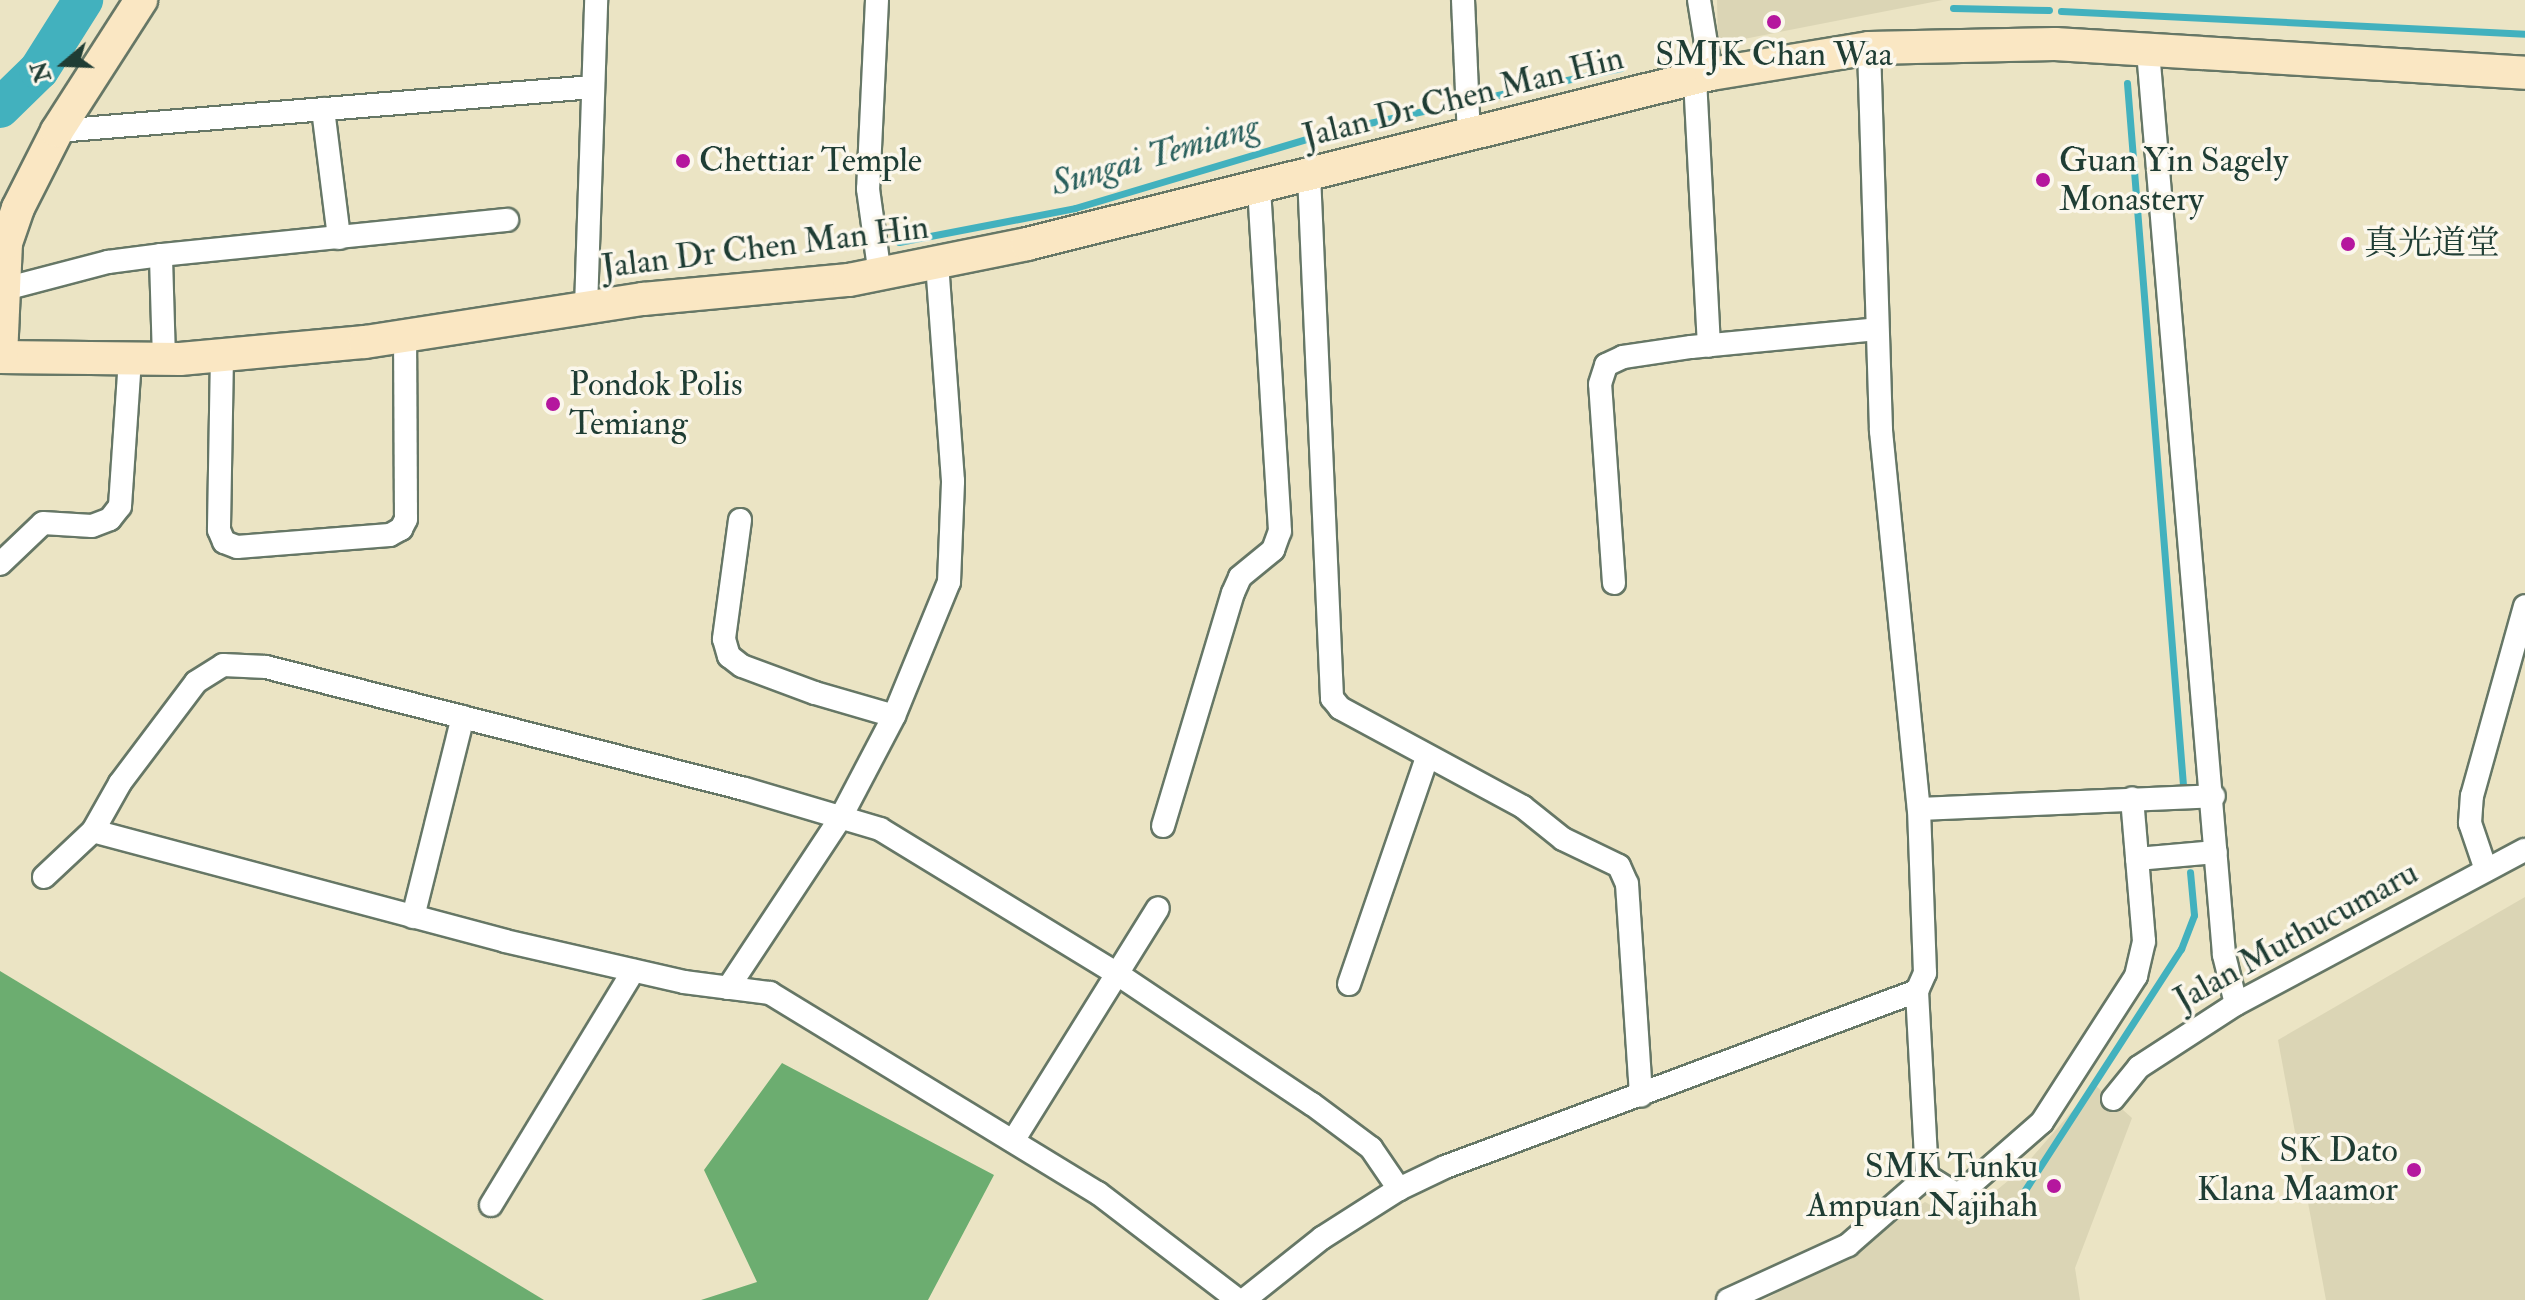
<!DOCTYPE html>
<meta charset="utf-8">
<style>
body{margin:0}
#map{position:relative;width:2525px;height:1300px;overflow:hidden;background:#ebe4c4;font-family:"IM FELL Double Pica","Noto Serif SC",serif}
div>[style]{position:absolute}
.built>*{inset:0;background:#dbd5b5}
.forest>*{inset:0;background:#6cad70}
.stream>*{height:7px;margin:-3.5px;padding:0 3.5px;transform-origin:3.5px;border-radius:3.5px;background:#42b1be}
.river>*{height:40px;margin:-20px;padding:0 20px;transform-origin:20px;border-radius:20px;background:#42b1be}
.roads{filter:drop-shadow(2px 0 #676) drop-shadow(-2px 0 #676) drop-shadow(0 2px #676) drop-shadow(0 -2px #676)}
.street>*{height:22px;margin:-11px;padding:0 11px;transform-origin:11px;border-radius:11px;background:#fff}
.secondary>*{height:32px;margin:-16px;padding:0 16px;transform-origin:16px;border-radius:16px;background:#fae7c3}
.dots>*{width:22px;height:22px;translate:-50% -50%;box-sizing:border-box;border:4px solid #fbf7ec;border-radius:50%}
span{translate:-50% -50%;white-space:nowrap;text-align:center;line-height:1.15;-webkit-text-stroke:7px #fbf7ec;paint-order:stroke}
.poi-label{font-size:34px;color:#1f3d34}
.left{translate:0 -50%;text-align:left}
.right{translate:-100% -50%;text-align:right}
.street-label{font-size:34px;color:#1f3d34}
.water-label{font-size:36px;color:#2a605d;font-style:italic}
.north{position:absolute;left:24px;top:24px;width:80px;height:80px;-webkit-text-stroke:6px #fbf7ec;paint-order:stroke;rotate:251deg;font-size:22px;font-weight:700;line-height:32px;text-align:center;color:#1f3d34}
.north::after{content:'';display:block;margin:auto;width:28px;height:36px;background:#1f3d34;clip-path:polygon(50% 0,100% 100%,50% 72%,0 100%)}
</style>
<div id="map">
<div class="built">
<i style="clip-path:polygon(1717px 0,1943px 0,1718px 44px)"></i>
<i style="clip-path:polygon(2525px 897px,2525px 1300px,2326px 1300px,2278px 1040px)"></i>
<i style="clip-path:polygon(2095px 1085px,2132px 1118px,2075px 1268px,2080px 1300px,1765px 1300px,1925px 1202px,1959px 1221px,2020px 1171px)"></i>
</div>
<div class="forest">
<i style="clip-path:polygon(0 971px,544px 1300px,0 1300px)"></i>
<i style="clip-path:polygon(782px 1063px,994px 1175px,928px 1300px,701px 1300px,757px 1282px,704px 1170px)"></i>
</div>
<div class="stream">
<i style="left:1953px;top:8px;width:96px;rotate:1.2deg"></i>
<i style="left:2061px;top:11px;width:465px;rotate:2.8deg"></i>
<i style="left:2127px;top:83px;width:704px;rotate:85.44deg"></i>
<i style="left:1493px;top:96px;width:131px;rotate:-12.3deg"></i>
<i style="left:899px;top:242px;width:179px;rotate:-10.9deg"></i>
<i style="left:1075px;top:208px;width:269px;rotate:-16.6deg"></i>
<i style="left:1333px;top:131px;width:92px;rotate:-12.5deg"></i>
<i style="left:2023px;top:1193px;width:291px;rotate:-57.1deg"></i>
<i style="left:2181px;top:949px;width:36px;rotate:-69deg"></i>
<i style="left:2194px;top:915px;width:43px;rotate:-95.3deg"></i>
</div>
<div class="river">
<i style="left:0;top:108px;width:54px;rotate:-44.3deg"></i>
<i style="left:39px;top:70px;width:83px;rotate:-57.8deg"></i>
</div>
<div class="roads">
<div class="street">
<i style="left:877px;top:0;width:189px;rotate:92.7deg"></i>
<i style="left:868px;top:189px;width:87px;rotate:82.1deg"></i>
<i style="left:1463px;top:0;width:136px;rotate:87.5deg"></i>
<i style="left:1699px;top:0;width:75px;rotate:80.8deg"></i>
<i style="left:1869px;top:48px;width:383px;rotate:88.2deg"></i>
<i style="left:1881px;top:431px;width:380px;rotate:84.3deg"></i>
<i style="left:2148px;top:51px;width:907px;rotate:85.19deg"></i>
<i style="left:2224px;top:955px;width:50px;rotate:76.2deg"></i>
<i style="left:1695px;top:79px;width:267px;rotate:87deg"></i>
<i style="left:323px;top:109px;width:130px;rotate:82.9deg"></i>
<i style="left:57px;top:131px;width:538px;rotate:-4.69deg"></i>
<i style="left:1309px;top:175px;width:524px;rotate:87.48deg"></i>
<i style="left:1332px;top:698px;width:13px;rotate:51deg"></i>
<i style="left:1340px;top:708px;width:208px;rotate:28.4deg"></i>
<i style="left:1523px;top:807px;width:51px;rotate:38.7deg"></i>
<i style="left:1563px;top:839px;width:62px;rotate:25.7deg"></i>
<i style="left:1619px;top:866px;width:20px;rotate:66deg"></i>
<i style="left:1627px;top:884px;width:212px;rotate:86.2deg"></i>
<i style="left:1px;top:290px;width:111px;rotate:-14.7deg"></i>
<i style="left:108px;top:262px;width:53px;rotate:-7.5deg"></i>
<i style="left:586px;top:308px;width:308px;rotate:-88.1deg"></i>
<i style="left:222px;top:355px;width:175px;rotate:91deg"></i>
<i style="left:219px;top:530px;width:13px;rotate:67deg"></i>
<i style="left:224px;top:542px;width:14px;rotate:21deg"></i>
<i style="left:237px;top:547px;width:153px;rotate:-4.5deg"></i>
<i style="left:390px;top:535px;width:13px;rotate:-29deg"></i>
<i style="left:401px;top:529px;width:11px;rotate:-63deg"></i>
<i style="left:406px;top:519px;width:184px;rotate:-90.3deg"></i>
<i style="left:164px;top:359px;width:104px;rotate:-91.7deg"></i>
<i style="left:161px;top:255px;width:348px;rotate:-5.8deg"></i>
<i style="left:740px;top:520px;width:120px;rotate:97.7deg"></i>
<i style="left:724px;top:639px;width:18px;rotate:74deg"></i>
<i style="left:729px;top:656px;width:16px;rotate:38deg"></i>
<i style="left:742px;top:666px;width:78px;rotate:20.3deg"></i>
<i style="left:815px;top:693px;width:82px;rotate:16.2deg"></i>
<i style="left:0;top:564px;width:59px;rotate:-43.6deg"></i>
<i style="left:43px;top:523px;width:49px;rotate:3.5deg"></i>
<i style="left:92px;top:526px;width:19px;rotate:-21deg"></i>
<i style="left:110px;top:519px;width:16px;rotate:-52deg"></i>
<i style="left:120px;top:506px;width:148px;rotate:-86.1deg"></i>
<i style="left:1614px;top:583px;width:199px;rotate:-94deg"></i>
<i style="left:1600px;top:384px;width:20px;rotate:-72deg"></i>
<i style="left:1606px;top:365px;width:19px;rotate:-25deg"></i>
<i style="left:1623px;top:357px;width:69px;rotate:-8.4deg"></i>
<i style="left:1691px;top:347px;width:187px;rotate:-5.5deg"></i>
<i style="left:1163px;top:826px;width:243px;rotate:-73.3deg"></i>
<i style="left:1233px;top:593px;width:17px;rotate:-66deg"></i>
<i style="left:1240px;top:577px;width:43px;rotate:-39.3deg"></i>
<i style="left:1273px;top:550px;width:20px;rotate:-70deg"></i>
<i style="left:1280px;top:531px;width:344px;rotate:-93.5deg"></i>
<i style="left:93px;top:831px;width:426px;rotate:14.9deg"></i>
<i style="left:505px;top:941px;width:184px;rotate:12.9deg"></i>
<i style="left:684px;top:982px;width:87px;rotate:7.3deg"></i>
<i style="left:770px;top:993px;width:384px;rotate:31.4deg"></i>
<i style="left:1098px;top:1193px;width:176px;rotate:37.4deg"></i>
<i style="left:2137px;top:859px;width:79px;rotate:-5.1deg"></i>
<i style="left:2486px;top:870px;width:50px;rotate:-108.8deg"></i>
<i style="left:2470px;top:823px;width:27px;rotate:-86deg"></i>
<i style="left:2472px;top:796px;width:197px;rotate:-74.4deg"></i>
<i style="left:44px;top:877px;width:67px;rotate:-43.2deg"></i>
<i style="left:93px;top:831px;width:55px;rotate:-60.6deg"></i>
<i style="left:120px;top:783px;width:126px;rotate:-53deg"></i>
<i style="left:196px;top:682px;width:32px;rotate:-32deg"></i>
<i style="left:223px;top:665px;width:43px;rotate:2.7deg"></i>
<i style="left:266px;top:667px;width:494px;rotate:14.3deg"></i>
<i style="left:745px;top:789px;width:141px;rotate:16.5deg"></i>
<i style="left:880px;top:829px;width:276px;rotate:31.4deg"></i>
<i style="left:1116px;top:973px;width:236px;rotate:33.8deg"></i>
<i style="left:1312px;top:1104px;width:74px;rotate:36.7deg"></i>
<i style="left:1371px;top:1148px;width:50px;rotate:55.7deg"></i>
<i style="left:413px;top:917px;width:206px;rotate:-76deg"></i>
<i style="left:1349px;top:984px;width:240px;rotate:-71deg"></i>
<i style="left:728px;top:988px;width:205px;rotate:-56.5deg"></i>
<i style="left:841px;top:817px;width:114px;rotate:-62.3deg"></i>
<i style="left:894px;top:716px;width:145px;rotate:-67.7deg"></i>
<i style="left:949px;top:582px;width:101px;rotate:-87.7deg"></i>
<i style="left:953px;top:481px;width:217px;rotate:-94.2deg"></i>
<i style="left:2113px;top:1099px;width:41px;rotate:-50.9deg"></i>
<i style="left:2139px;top:1067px;width:116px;rotate:-33deg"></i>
<i style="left:2236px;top:1004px;width:327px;rotate:-28.1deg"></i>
<i style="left:1013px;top:1141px;width:274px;rotate:-58.1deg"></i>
<i style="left:1927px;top:1176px;width:32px;rotate:32deg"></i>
<i style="left:1954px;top:1193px;width:8px;rotate:-7deg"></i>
<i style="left:1962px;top:1192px;width:106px;rotate:-41.2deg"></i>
<i style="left:2042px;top:1122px;width:174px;rotate:-57.2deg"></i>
<i style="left:2136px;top:976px;width:36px;rotate:-77deg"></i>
<i style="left:2144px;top:941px;width:143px;rotate:-94.8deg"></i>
<i style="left:491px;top:1205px;width:274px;rotate:-58.7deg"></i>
<i style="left:1244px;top:1300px;width:100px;rotate:-38.5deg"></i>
<i style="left:1322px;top:1238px;width:91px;rotate:-32.5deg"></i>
<i style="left:1399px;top:1189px;width:51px;rotate:-25.6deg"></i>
<i style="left:1445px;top:1167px;width:504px;rotate:-20.45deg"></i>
<i style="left:1728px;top:1300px;width:132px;rotate:-24.6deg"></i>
<i style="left:1848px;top:1245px;width:105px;rotate:-41.1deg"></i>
<i style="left:1927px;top:1176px;width:185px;rotate:-93.1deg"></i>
<i style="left:1917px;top:991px;width:20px;rotate:-66deg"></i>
<i style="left:1925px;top:973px;width:164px;rotate:-92.1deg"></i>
<i style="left:1919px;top:809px;width:295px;rotate:-2.5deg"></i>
</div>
<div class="secondary">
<i style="left:0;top:357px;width:180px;rotate:0.6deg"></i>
<i style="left:180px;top:359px;width:186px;rotate:-5.3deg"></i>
<i style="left:365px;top:342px;width:281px;rotate:-8.8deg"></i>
<i style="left:643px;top:299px;width:207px;rotate:-5.3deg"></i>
<i style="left:849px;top:280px;width:182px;rotate:-11.4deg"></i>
<i style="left:1027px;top:244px;width:705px;rotate:-13.96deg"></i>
<i style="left:1711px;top:74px;width:160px;rotate:-9.3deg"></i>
<i style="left:1869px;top:48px;width:186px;rotate:-1.2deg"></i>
<i style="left:2055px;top:44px;width:471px;rotate:3.5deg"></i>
<i style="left:1px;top:357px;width:114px;rotate:-87.5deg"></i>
<i style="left:6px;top:243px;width:37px;rotate:-71deg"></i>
<i style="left:18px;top:208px;width:86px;rotate:-63.1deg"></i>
<i style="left:57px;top:131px;width:156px;rotate:-57.3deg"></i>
</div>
</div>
<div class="dots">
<i style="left:1774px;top:22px;background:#b5179e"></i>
<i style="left:683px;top:161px;background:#b5179e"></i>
<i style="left:2043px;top:180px;background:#b5179e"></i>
<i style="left:2348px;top:244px;background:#b5179e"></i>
<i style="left:553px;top:404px;background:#b5179e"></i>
<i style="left:2414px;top:1170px;background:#b5179e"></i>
<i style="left:2054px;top:1186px;background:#b5179e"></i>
</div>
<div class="poi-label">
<span style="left:1774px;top:55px">SMJK Chan Waa</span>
<span class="left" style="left:2059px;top:180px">Guan Yin Sagely<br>Monastery</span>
<span class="left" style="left:699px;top:161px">Chettiar Temple</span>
<span class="left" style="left:2364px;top:244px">真光道堂</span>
<span class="left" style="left:569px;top:404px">Pondok Polis<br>Temiang</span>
<span class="right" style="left:2398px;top:1170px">SK Dato<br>Klana Maamor</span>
<span class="right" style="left:2038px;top:1186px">SMK Tunku<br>Ampuan Najihah</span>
</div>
<div class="street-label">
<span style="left:1463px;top:97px;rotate:-14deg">Jalan Dr Chen Man Hin</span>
<span style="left:765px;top:247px;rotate:-7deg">Jalan Dr Chen Man Hin</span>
<span style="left:2296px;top:936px;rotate:-29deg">Jalan Muthucumaru</span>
</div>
<div class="water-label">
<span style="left:1155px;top:155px;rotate:-16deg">Sungai Temiang</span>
</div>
<div class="north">N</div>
</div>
